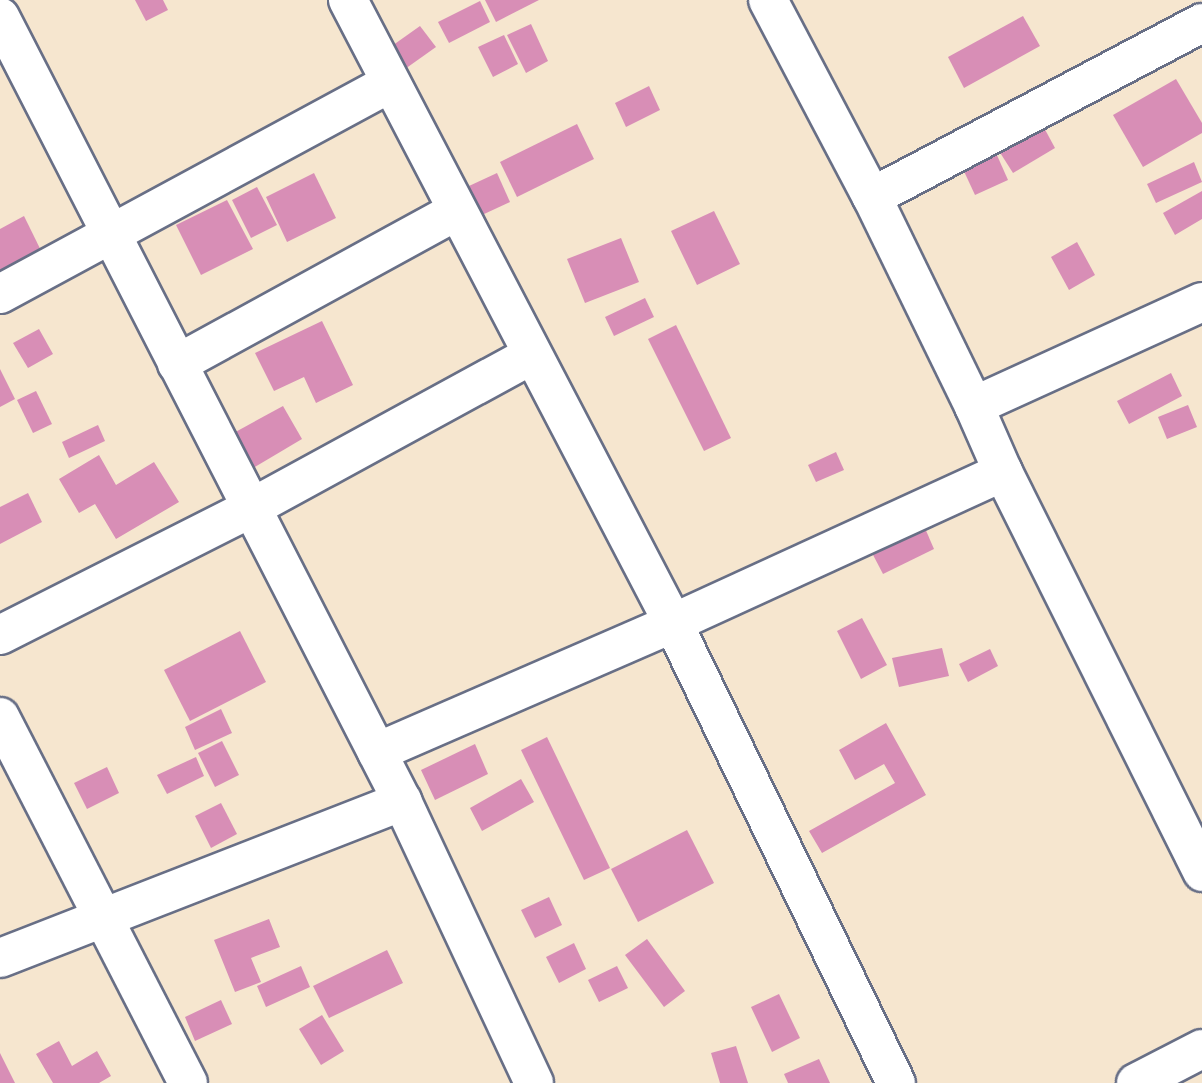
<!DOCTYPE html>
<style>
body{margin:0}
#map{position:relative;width:1202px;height:1083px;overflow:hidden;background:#f6e6cf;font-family:Caveat,sans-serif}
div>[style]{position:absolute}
.building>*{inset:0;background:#d88eb6}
.roads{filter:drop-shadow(2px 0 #686f86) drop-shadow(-2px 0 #686f86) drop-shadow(0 2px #686f86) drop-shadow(0 -2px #686f86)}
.minor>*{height:38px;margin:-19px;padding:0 19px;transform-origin:19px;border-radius:19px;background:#fff}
span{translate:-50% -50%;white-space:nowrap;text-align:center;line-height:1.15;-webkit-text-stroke:5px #fbf7ec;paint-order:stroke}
</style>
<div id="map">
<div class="building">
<i style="clip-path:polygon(135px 0,163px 0,168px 10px,146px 21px)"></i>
<i style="clip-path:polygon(485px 0,539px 0,496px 22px)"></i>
<i style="clip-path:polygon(480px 1px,490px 22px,449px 43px,438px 22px)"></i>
<i style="clip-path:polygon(1023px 16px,1040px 46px,964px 88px,948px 57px)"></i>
<i style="clip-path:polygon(531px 24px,548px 61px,526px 73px,507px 35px)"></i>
<i style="clip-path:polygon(420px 26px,436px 47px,405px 69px,389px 48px)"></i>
<i style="clip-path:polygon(504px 35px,518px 64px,493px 77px,478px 47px)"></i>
<i style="clip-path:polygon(1176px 79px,1202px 123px,1202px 133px,1143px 167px,1113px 115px)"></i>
<i style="clip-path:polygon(649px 86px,660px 110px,626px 127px,615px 103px)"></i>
<i style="clip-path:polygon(577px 124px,594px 159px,517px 197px,500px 162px)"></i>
<i style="clip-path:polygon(1042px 124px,1055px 148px,1013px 173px,999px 151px)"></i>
<i style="clip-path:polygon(996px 153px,1008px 180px,975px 195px,962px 167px)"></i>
<i style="clip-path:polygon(1194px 162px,1202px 182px,1156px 203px,1147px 184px)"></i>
<i style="clip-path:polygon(314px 173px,336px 218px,287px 242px,266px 197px)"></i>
<i style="clip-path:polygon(497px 173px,510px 202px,482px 215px,469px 186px)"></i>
<i style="clip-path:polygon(257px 187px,277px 225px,251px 238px,232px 200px)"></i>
<i style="clip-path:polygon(1202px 191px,1202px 219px,1175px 235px,1163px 213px)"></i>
<i style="clip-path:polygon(227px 200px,253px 249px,201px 275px,176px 225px)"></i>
<i style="clip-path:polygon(714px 211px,740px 264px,697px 285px,671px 231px)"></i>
<i style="clip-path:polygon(24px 216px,55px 279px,0 306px,0 229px)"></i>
<i style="clip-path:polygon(621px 238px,639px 282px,585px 303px,567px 259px)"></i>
<i style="clip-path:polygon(1077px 242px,1095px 275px,1069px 290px,1051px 257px)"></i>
<i style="clip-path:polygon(645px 298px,654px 317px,614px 336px,605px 317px)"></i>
<i style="clip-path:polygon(322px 321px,353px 385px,316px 403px,304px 377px,274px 391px,255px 353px)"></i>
<i style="clip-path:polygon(676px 325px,731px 438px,704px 451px,648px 339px)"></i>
<i style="clip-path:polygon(39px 329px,53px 354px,28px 368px,13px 343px)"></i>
<i style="clip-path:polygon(0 369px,15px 399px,0 407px)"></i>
<i style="clip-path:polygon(1171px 373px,1182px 396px,1129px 424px,1117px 401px)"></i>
<i style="clip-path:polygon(36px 391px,52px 424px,33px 433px,17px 400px)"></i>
<i style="clip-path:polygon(1188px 405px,1197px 427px,1167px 439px,1158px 417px)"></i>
<i style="clip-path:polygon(283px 406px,302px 439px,250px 470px,230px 435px)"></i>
<i style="clip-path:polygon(98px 425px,105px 441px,69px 458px,62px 442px)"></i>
<i style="clip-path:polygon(836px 452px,844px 470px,816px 482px,808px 465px)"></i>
<i style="clip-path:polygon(99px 455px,116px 485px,154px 462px,179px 502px,116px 539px,95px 504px,79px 513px,59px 479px)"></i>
<i style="clip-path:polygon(28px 493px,42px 522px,0 544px,0 507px)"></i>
<i style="clip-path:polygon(924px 526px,934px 549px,883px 574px,871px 551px)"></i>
<i style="clip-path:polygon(862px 618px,887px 665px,861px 679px,837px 631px)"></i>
<i style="clip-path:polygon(240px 631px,266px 682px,190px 721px,164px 670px)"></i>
<i style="clip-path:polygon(942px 648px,949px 676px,899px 687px,892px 658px)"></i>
<i style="clip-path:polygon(990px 649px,998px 666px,968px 682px,959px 664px)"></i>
<i style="clip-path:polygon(221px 709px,232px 733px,195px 750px,185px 727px)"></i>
<i style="clip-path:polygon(886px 723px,926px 795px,822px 853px,809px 831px,895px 783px,884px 764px,855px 780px,839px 750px)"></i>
<i style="clip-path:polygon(547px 737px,610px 868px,584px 880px,521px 750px)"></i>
<i style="clip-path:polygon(222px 741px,239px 775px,215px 787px,198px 753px)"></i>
<i style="clip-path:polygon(475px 744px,488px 774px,435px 800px,421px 770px)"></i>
<i style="clip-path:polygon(196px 757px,204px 776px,167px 794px,157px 775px)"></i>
<i style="clip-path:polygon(107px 767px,119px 793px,87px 809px,74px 783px)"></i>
<i style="clip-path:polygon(521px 779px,534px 802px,482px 831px,470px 808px)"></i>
<i style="clip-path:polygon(221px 803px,237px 834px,211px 848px,195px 816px)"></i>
<i style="clip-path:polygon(687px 830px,714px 883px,638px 922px,611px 869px)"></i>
<i style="clip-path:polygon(549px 897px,562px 925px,535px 938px,521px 910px)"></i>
<i style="clip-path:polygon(269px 919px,280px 947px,251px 958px,261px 982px,235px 992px,214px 940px)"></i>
<i style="clip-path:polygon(647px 939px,685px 991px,664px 1007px,625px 955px)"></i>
<i style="clip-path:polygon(574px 943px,586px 969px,559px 983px,546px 957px)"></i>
<i style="clip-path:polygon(387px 950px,403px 983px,329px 1018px,313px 986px)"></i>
<i style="clip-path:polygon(301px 966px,310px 987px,266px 1007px,257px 986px)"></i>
<i style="clip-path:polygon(617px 966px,628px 988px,599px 1002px,588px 980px)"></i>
<i style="clip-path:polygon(779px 994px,800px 1038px,772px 1052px,751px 1007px)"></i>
<i style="clip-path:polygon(221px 1000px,232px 1024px,195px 1041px,185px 1017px)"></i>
<i style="clip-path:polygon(322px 1015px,344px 1051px,321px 1065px,299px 1029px)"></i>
<i style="clip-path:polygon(59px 1041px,72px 1066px,97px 1051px,111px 1076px,99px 1083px,53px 1083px,36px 1054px)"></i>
<i style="clip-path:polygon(736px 1046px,748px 1083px,720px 1083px,711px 1053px)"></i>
<i style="clip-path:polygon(0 1053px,15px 1083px,0 1083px)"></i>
<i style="clip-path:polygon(819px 1059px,830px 1083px,788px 1083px,784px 1074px)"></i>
</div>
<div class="roads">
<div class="minor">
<i style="left:348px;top:0;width:703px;rotate:62.45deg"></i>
<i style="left:673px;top:623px;width:511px;rotate:64.14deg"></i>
<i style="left:768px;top:0;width:223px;rotate:62.2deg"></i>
<i style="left:872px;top:197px;width:233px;rotate:64deg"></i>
<i style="left:974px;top:406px;width:72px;rotate:66.3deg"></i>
<i style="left:1003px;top:472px;width:447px;rotate:63.5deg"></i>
<i style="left:0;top:17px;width:881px;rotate:62.85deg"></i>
<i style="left:402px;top:801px;width:311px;rotate:64.9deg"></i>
<i style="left:872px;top:197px;width:373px;rotate:-27.8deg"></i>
<i style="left:0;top:294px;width:443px;rotate:-28.4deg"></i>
<i style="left:177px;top:364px;width:319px;rotate:-28.7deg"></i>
<i style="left:974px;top:406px;width:251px;rotate:-24.5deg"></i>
<i style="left:0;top:635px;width:281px;rotate:-26.8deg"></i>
<i style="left:251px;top:508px;width:320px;rotate:-28.6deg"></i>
<i style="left:0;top:717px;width:411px;rotate:62.8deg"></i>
<i style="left:377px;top:752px;width:323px;rotate:-23.5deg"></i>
<i style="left:673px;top:623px;width:363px;rotate:-24.6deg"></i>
<i style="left:0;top:958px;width:432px;rotate:-21.3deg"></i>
<i style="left:1136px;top:1083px;width:74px;rotate:-27.3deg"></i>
</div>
</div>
</div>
